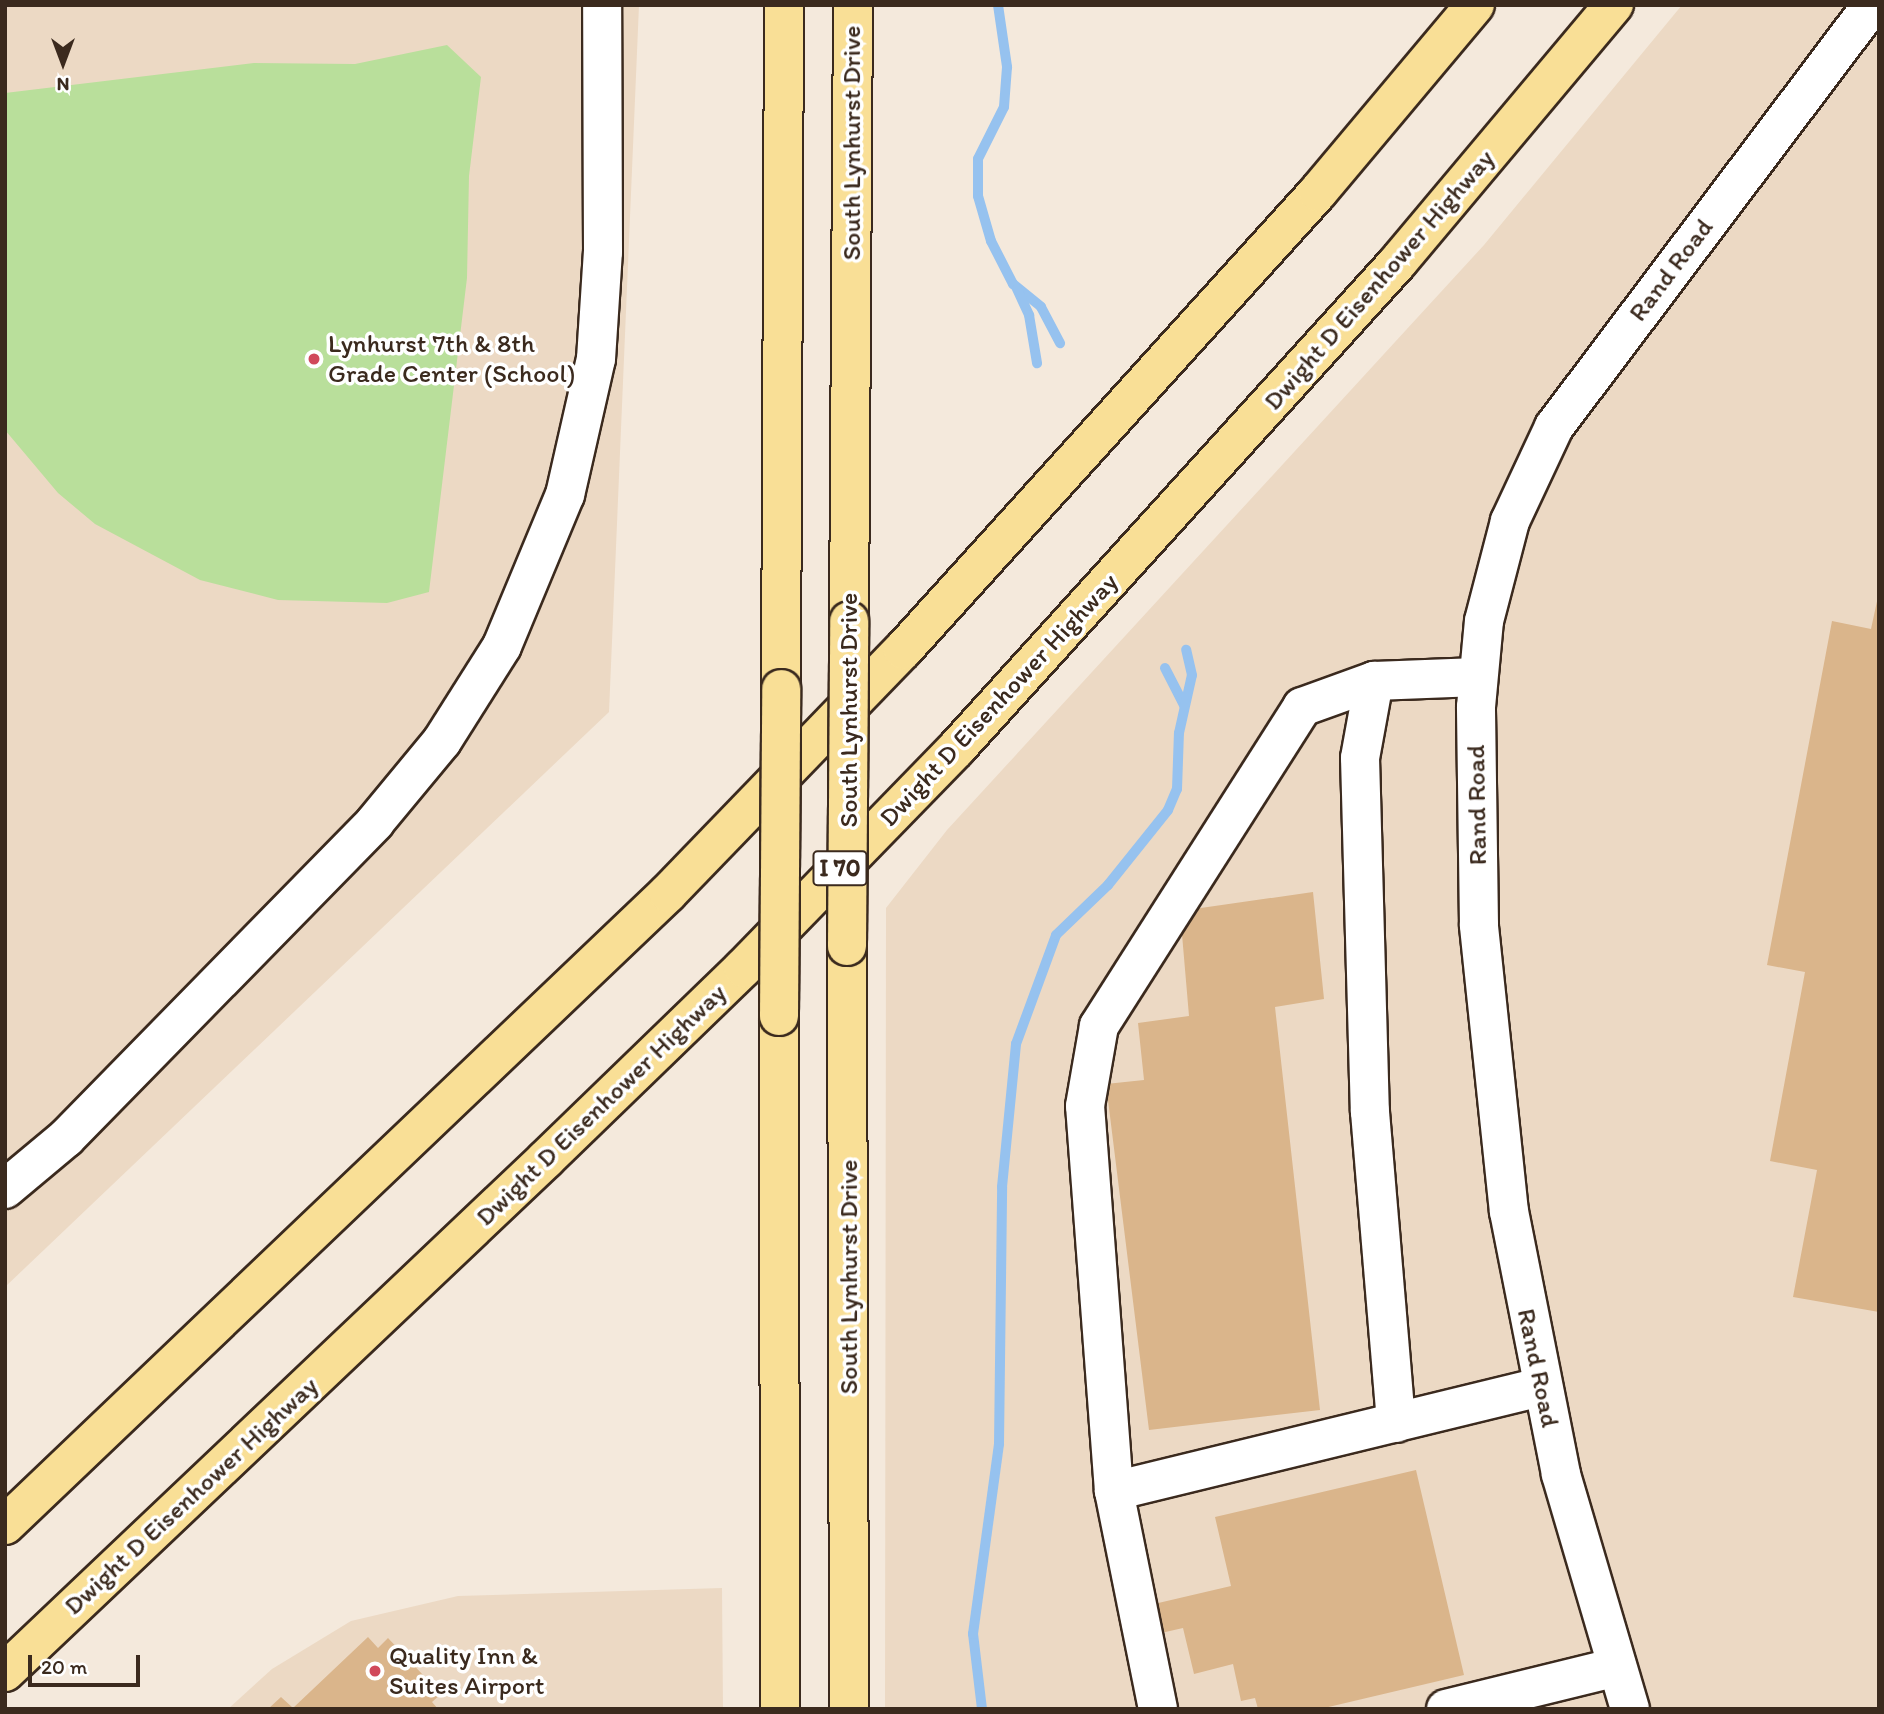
<!DOCTYPE html>
<style>
body{margin:0}
#map{position:relative;width:1884px;height:1714px;overflow:hidden;background:#f4e9dc;font-family:Itim,sans-serif}
div>[style]{position:absolute}
.built>*{inset:0;background:#ecd9c4}
.green>*{inset:0;background:#b9df9b}
.stream>*{height:10px;margin:-5px;padding:0 5px;transform-origin:5px;border-radius:5px;background:#96c2ef}
.building>*{inset:0;background:#dab58b}
.roads{filter:drop-shadow(2px 0 #3b2a1e) drop-shadow(-2px 0 #3b2a1e) drop-shadow(0 2px #3b2a1e) drop-shadow(0 -2px #3b2a1e)}
.minor>*{height:38px;margin:-19px;padding:0 19px;transform-origin:19px;border-radius:19px;background:#fff}
.major>*{height:38px;margin:-19px;padding:0 19px;transform-origin:19px;border-radius:19px;background:#f9df96}
.highway>*{height:38px;margin:-19px;padding:0 19px;transform-origin:19px;border-radius:19px;background:#f9df96}
.bridges{filter:drop-shadow(2px 0 #3b2a1e) drop-shadow(-2px 0 #3b2a1e) drop-shadow(0 2px #3b2a1e) drop-shadow(0 -2px #3b2a1e)}
.major-bridge>*{height:38px;margin:-19px;padding:0 19px;transform-origin:19px;border-radius:19px;background:#f9df96}
.dots>*{width:19px;height:19px;translate:-50% -50%;box-sizing:border-box;border:4px solid #fff;border-radius:50%}
span{translate:-50% -50%;white-space:nowrap;text-align:center;line-height:1.15;-webkit-text-stroke:7px #fff;paint-order:stroke}
.shield-label span{padding:2px 5px;background:#fff;border:2px solid;border-radius:5px;-webkit-text-stroke-width:0}
.shield-label{font-size:24px;color:#3b2a1e;font-weight:700}
.street-label{font-size:26px;color:#3b2a1e}
.poi-label{font-size:26px;color:#3b2a1e}
.left{translate:0 -50%;text-align:left}
.frame{position:absolute;inset:0;border:7px solid #3b2a1e;pointer-events:none}
.north{position:absolute;left:28px;top:28px;width:70px;height:70px;-webkit-text-stroke:5px #fff;paint-order:stroke;rotate:180deg;font-size:19px;font-weight:700;line-height:28px;text-align:center;color:#3b2a1e}
.north::after{content:'';display:block;margin:auto;width:24px;height:32px;background:#3b2a1e;clip-path:polygon(50% 0,100% 100%,50% 72%,0 100%)}
.scale{position:absolute;left:28px;top:1655px;width:112px;height:32px;box-sizing:border-box;border:4px solid #3b2a1e;border-top:0;padding-left:9px;font-size:21px;line-height:24px;white-space:nowrap;color:#3b2a1e;-webkit-text-stroke:5px #fff;paint-order:stroke}
</style>
<div id="map">
<div class="built">
<i style="clip-path:polygon(5px 5px,639px 5px,609px 712px,5px 1287px)"></i>
<i style="clip-path:polygon(1682px 5px,1879px 5px,1879px 1709px,885px 1709px,886px 908px,947px 830px,1484px 245px)"></i>
<i style="clip-path:polygon(722px 1588px,723px 1709px,228px 1709px,272px 1669px,351px 1621px,458px 1596px)"></i>
</div>
<div class="green">
<i style="clip-path:polygon(447px 45px,481px 77px,469px 176px,467px 278px,429px 592px,387px 603px,278px 600px,200px 580px,95px 524px,58px 493px,5px 430px,5px 93px,254px 63px,355px 64px)"></i>
</div>
<div class="stream">
<i style="left:998px;top:5px;width:63px;rotate:81.7deg"></i>
<i style="left:1007px;top:67px;width:40px;rotate:94.3deg"></i>
<i style="left:1004px;top:107px;width:58px;rotate:116.6deg"></i>
<i style="left:978px;top:159px;width:37px;rotate:90deg"></i>
<i style="left:978px;top:196px;width:47px;rotate:73.9deg"></i>
<i style="left:991px;top:241px;width:48px;rotate:62.9deg"></i>
<i style="left:1013px;top:284px;width:36px;rotate:39deg"></i>
<i style="left:1041px;top:307px;width:41px;rotate:62.2deg"></i>
<i style="left:1017px;top:289px;width:29px;rotate:65deg"></i>
<i style="left:1029px;top:315px;width:49px;rotate:80.5deg"></i>
<i style="left:1165px;top:668px;width:42px;rotate:62.8deg"></i>
<i style="left:982px;top:1709px;width:76px;rotate:-96.8deg"></i>
<i style="left:973px;top:1634px;width:192px;rotate:-82.2deg"></i>
<i style="left:999px;top:1444px;width:257px;rotate:-89.3deg"></i>
<i style="left:1002px;top:1187px;width:144px;rotate:-84.4deg"></i>
<i style="left:1016px;top:1044px;width:116px;rotate:-69.8deg"></i>
<i style="left:1056px;top:935px;width:72px;rotate:-43.9deg"></i>
<i style="left:1108px;top:885px;width:96px;rotate:-51.3deg"></i>
<i style="left:1168px;top:810px;width:23px;rotate:-67deg"></i>
<i style="left:1177px;top:789px;width:56px;rotate:-88deg"></i>
<i style="left:1179px;top:733px;width:59px;rotate:-77.4deg"></i>
<i style="left:1192px;top:675px;width:26px;rotate:-103deg"></i>
</div>
<div class="building">
<i style="clip-path:polygon(1879px 592px,1879px 1312px,1793px 1297px,1817px 1170px,1770px 1161px,1805px 972px,1767px 965px,1832px 621px,1871px 629px)"></i>
<i style="clip-path:polygon(1313px 892px,1324px 999px,1275px 1007px,1320px 1410px,1149px 1430px,1106px 1084px,1144px 1080px,1138px 1023px,1189px 1016px,1180px 911px)"></i>
<i style="clip-path:polygon(1416px 1470px,1464px 1675px,1320px 1709px,1258px 1709px,1255px 1698px,1241px 1701px,1233px 1664px,1194px 1674px,1183px 1628px,1161px 1633px,1154px 1604px,1231px 1586px,1215px 1517px)"></i>
<i style="clip-path:polygon(368px 1637px,378px 1648px,388px 1638px,441px 1694px,432px 1702px,438px 1709px,268px 1709px,281px 1697px,293px 1708px)"></i>
</div>
<div class="roads">
<div class="minor">
<i style="left:1374px;top:681px;width:78px;rotate:100.3deg"></i>
<i style="left:1360px;top:758px;width:354px;rotate:88.4deg"></i>
<i style="left:1370px;top:1112px;width:312px;rotate:85.2deg"></i>
<i style="left:5px;top:1189px;width:80px;rotate:-39.9deg"></i>
<i style="left:66px;top:1138px;width:442px;rotate:-45.6deg"></i>
<i style="left:375px;top:822px;width:105px;rotate:-50.4deg"></i>
<i style="left:442px;top:741px;width:112px;rotate:-57.7deg"></i>
<i style="left:502px;top:646px;width:164px;rotate:-67.4deg"></i>
<i style="left:565px;top:495px;width:139px;rotate:-77.2deg"></i>
<i style="left:596px;top:359px;width:107px;rotate:-86.3deg"></i>
<i style="left:603px;top:252px;width:247px;rotate:-90.2deg"></i>
<i style="left:1114px;top:1491px;width:386px;rotate:-94.3deg"></i>
<i style="left:1085px;top:1106px;width:81px;rotate:-80.1deg"></i>
<i style="left:1099px;top:1026px;width:378px;rotate:-57.5deg"></i>
<i style="left:1302px;top:707px;width:77px;rotate:-19.9deg"></i>
<i style="left:1374px;top:681px;width:104px;rotate:-2.2deg"></i>
<i style="left:1158px;top:1709px;width:222px;rotate:-101.4deg"></i>
<i style="left:1114px;top:1491px;width:439px;rotate:-13.7deg"></i>
<i style="left:1446px;top:1709px;width:176px;rotate:-13.8deg"></i>
<i style="left:1630px;top:1709px;width:245px;rotate:-106.4deg"></i>
<i style="left:1561px;top:1474px;width:267px;rotate:-101.2deg"></i>
<i style="left:1509px;top:1212px;width:289px;rotate:-96deg"></i>
<i style="left:1479px;top:925px;width:218px;rotate:-90.8deg"></i>
<i style="left:1476px;top:707px;width:86px;rotate:-84.7deg"></i>
<i style="left:1484px;top:621px;width:103px;rotate:-75.4deg"></i>
<i style="left:1510px;top:521px;width:104px;rotate:-64.9deg"></i>
<i style="left:1554px;top:427px;width:528px;rotate:-53deg"></i>
</div>
<div class="major">
<i style="left:849px;top:621px;width:616px;rotate:-89.63deg"></i>
<i style="left:781px;top:689px;width:684px;rotate:-89.75deg"></i>
<i style="left:847px;top:946px;width:763px;rotate:89.85deg"></i>
<i style="left:779px;top:1016px;width:693px;rotate:89.92deg"></i>
</div>
<div class="highway">
<i style="left:5px;top:1525px;width:916px;rotate:-43.63deg"></i>
<i style="left:668px;top:893px;width:338px;rotate:-46deg"></i>
<i style="left:903px;top:650px;width:618px;rotate:-47.82deg"></i>
<i style="left:1318px;top:192px;width:244px;rotate:-50deg"></i>
<i style="left:5px;top:1672px;width:746px;rotate:-43.48deg"></i>
<i style="left:546px;top:1159px;width:274px;rotate:-44.1deg"></i>
<i style="left:743px;top:968px;width:305px;rotate:-45.8deg"></i>
<i style="left:956px;top:749px;width:658px;rotate:-47.77deg"></i>
<i style="left:1398px;top:262px;width:336px;rotate:-50deg"></i>
</div>
</div>
<div class="bridges">
<div class="major-bridge">
<i style="left:847px;top:946px;width:325px;rotate:-89.6deg"></i>
<i style="left:779px;top:1016px;width:327px;rotate:-89.6deg"></i>
</div>
</div>
<div class="dots">
<i style="left:314px;top:359px;background:#d1495b"></i>
<i style="left:375px;top:1671px;background:#d1495b"></i>
</div>
<div class="shield-label">
<span style="left:840px;top:868px">I 70</span>
</div>
<div class="street-label">
<span style="left:852px;top:143px;rotate:-90deg">South Lynhurst Drive</span>
<span style="left:1671px;top:270px;rotate:-53deg">Rand Road</span>
<span style="left:1379px;top:280px;rotate:-49deg">Dwight D Eisenhower Highway</span>
<span style="left:999px;top:700px;rotate:-47deg">Dwight D Eisenhower Highway</span>
<span style="left:849px;top:710px;rotate:-90deg">South Lynhurst Drive</span>
<span style="left:1477px;top:805px;rotate:-91deg">Rand Road</span>
<span style="left:601px;top:1105px;rotate:-44deg">Dwight D Eisenhower Highway</span>
<span style="left:849px;top:1277px;rotate:-90deg">South Lynhurst Drive</span>
<span style="left:1538px;top:1368px;rotate:78deg">Rand Road</span>
<span style="left:191px;top:1496px;rotate:-43deg">Dwight D Eisenhower Highway</span>
</div>
<div class="poi-label">
<span class="left" style="left:328px;top:359px">Lynhurst 7th &amp; 8th<br>Grade Center (School)</span>
<span class="left" style="left:389px;top:1671px">Quality Inn &amp;<br>Suites Airport</span>
</div>
<div class="frame"></div>
<div class="north">N</div>
<div class="scale">20 m</div>
</div>
